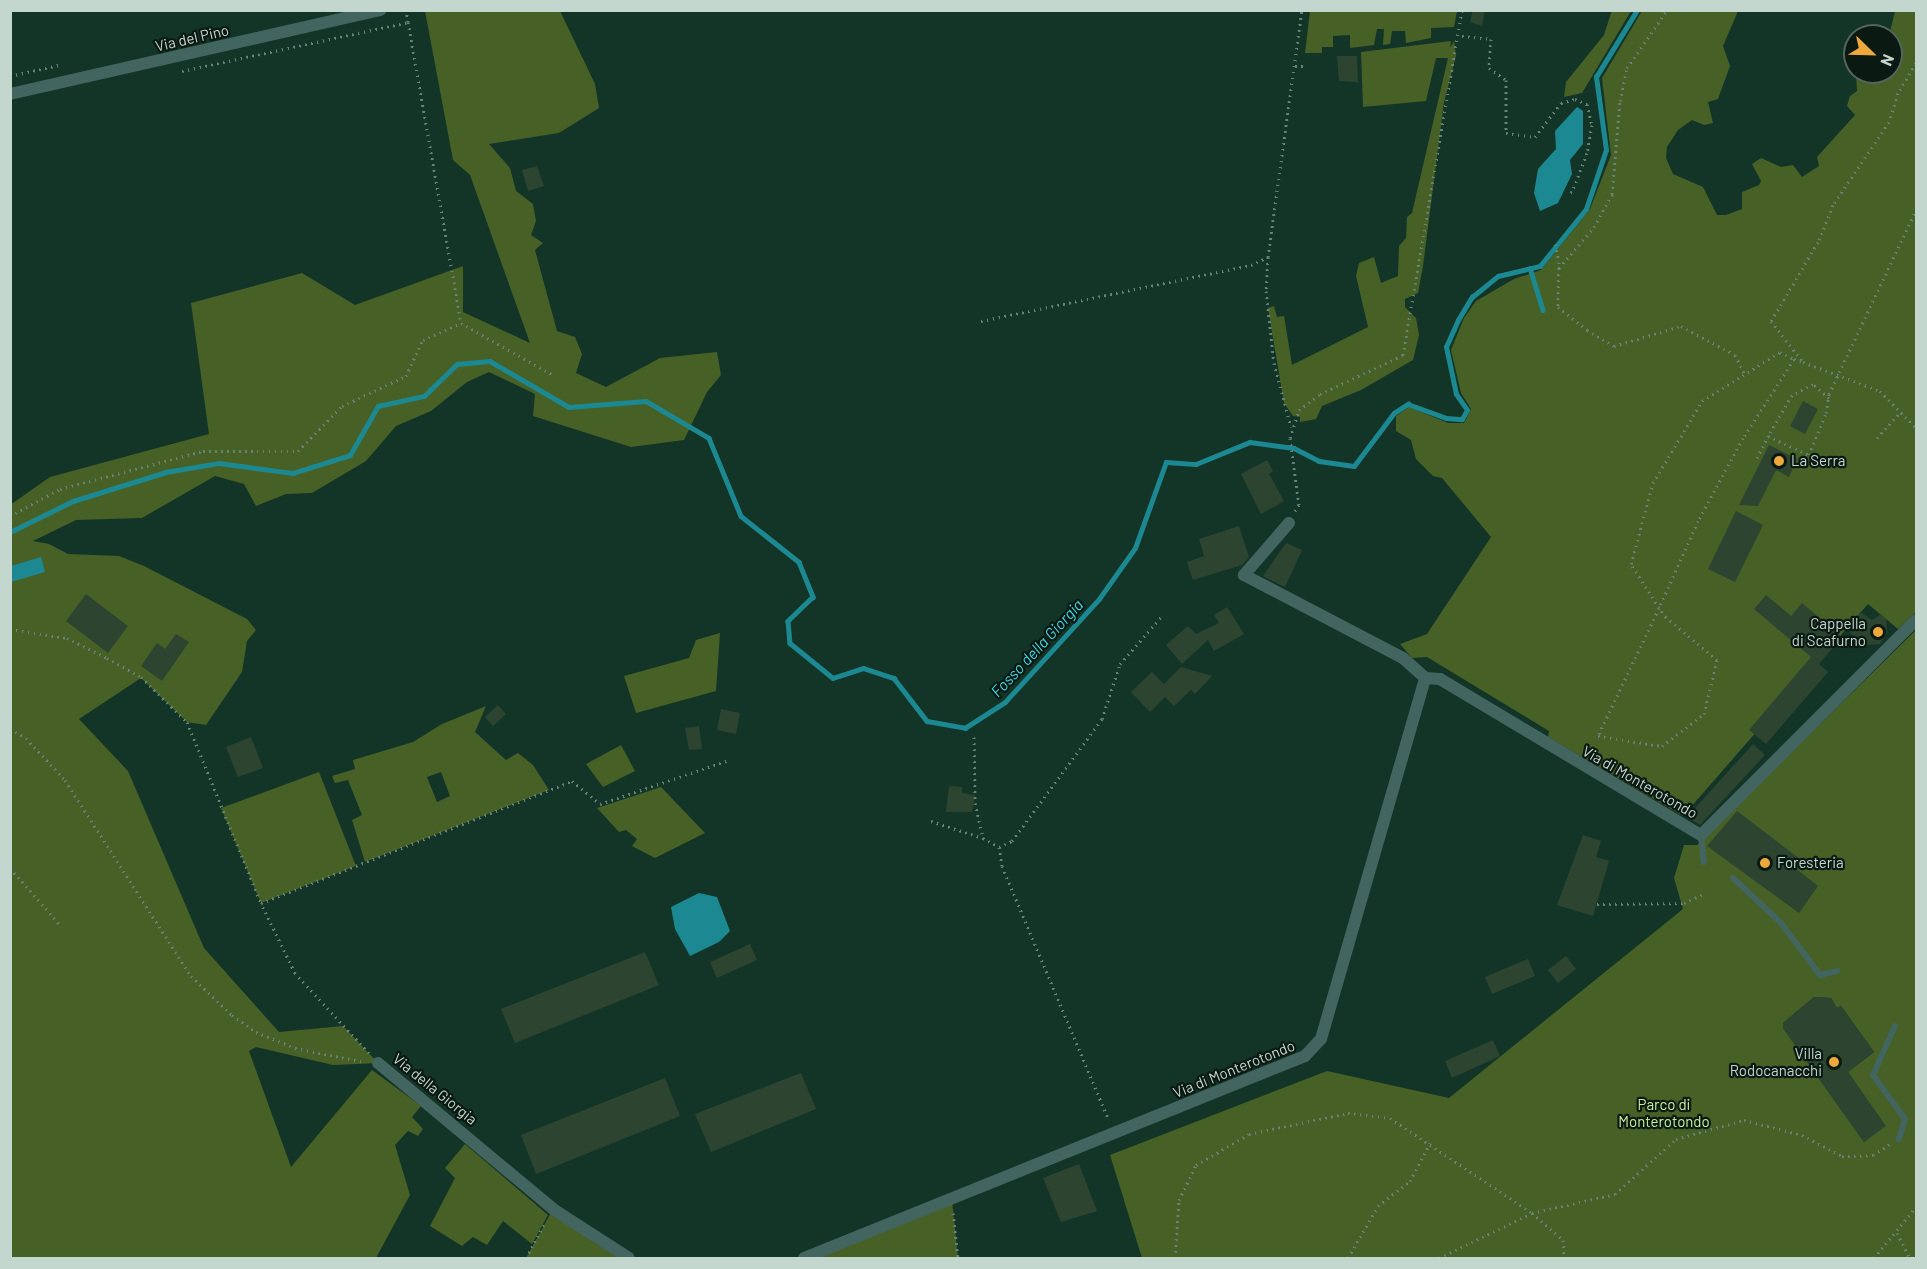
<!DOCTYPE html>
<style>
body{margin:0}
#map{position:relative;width:1927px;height:1269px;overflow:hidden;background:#133528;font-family:Barlow,sans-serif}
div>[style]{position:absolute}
.green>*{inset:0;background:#466026}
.water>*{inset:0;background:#1c8992}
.stream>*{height:4.5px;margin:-2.25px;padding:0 2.25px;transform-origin:2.25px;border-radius:2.25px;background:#1c8992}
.building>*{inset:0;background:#2d4530}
.path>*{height:3px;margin-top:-1.5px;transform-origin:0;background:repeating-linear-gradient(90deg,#678277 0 1.5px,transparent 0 6px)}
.lane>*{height:6px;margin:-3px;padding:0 3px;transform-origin:3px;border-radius:3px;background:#426560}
.street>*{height:12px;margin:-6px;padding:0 6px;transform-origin:6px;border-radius:6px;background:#426560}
.dots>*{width:16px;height:16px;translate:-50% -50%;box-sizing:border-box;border:3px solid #0b1913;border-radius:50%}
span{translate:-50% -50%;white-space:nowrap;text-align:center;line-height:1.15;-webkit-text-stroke:4.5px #0b1913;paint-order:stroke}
.street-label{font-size:15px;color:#c4d7ce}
.poi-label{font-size:15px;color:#c4d7ce}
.left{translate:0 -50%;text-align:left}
.right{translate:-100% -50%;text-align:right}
.park-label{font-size:15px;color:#c6f098}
.water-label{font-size:16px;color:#42d6e3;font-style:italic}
.frame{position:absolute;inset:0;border:12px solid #c4d7ce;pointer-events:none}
.north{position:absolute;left:1843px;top:24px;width:60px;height:60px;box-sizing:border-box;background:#0b1913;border:2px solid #55655e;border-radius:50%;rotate:113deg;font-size:16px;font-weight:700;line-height:24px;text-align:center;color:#c4d7ce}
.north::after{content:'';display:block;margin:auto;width:21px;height:27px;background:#eea83c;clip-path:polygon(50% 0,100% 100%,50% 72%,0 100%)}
</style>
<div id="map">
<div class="green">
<i style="clip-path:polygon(1612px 10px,1631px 11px,1582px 93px,1564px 97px,1566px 82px,1604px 35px)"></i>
<i style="clip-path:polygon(425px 11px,560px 11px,595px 84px,599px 108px,559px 133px,489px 144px,510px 168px,516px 191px,533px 204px,536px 221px,531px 235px,543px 243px,535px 250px,557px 331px,575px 337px,582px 354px,576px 373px,606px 387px,660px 358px,717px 352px,721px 375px,707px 392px,684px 440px,631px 447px,533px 416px,535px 394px,489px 372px,467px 382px,431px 411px,396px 426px,366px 461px,312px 493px,286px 494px,256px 506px,244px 484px,215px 476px,142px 518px,76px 520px,33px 541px,49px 544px,68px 554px,119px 556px,144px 566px,247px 619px,256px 630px,247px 641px,242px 672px,206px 725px,187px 722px,141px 678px,79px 719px,128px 771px,204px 948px,279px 1032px,343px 1026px,378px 1063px,333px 1065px,256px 1047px,249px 1051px,291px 1167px,372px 1070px,421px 1106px,412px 1117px,423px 1129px,418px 1136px,408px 1131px,395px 1145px,410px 1195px,376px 1258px,11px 1258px,10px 505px,50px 477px,209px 434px,191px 303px,302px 273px,355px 305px,463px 266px,463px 312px,530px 343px,470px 175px,453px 160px)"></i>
<i style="clip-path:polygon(1310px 11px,1310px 10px,1457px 11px,1454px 27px,1431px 28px,1431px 38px,1406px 43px,1405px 31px,1392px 31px,1390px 44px,1383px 45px,1384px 29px,1377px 29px,1374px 45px,1350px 48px,1350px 35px,1333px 36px,1333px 47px,1322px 47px,1322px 53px,1305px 53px)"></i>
<i style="clip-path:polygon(1642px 11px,1738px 11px,1723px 46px,1730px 66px,1718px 99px,1708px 102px,1713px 123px,1704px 125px,1692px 120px,1678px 130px,1667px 147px,1666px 158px,1673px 174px,1703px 187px,1717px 215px,1726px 215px,1742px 209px,1742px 192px,1759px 185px,1761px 181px,1752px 164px,1761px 158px,1781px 167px,1793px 165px,1802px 177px,1819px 166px,1817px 157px,1855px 115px,1847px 106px,1850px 96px,1857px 91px,1856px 72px,1891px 72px,1889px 36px,1895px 11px,1916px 11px,1916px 612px,1898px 629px,1868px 604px,1683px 816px,1548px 737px,1549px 731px,1427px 657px,1412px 658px,1400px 644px,1427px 634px,1491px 537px,1442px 478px,1433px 476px,1416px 459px,1411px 440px,1396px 431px,1396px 416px,1409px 407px,1448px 423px,1464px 423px,1471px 409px,1461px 393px,1451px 350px,1464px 318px,1476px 301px,1514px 279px,1541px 270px,1590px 209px,1611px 155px,1602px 78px)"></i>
<i style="clip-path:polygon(1451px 41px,1450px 48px,1454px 41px,1456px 56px,1444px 102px,1423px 266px,1418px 293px,1405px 299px,1405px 307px,1416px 318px,1419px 335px,1413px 360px,1361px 390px,1322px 406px,1316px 419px,1300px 422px,1300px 417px,1293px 416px,1284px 403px,1268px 308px,1274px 306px,1277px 317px,1284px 316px,1292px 365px,1368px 327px,1356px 276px,1359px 263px,1374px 257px,1381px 283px,1398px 276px,1399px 246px,1406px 238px,1407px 217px,1412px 213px,1448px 58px,1436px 58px,1426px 101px,1363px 107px,1361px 52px)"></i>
<i style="clip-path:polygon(evenodd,1916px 630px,1916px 1258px,1142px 1258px,1110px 1155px,1327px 1071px,1449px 1098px,1683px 909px,1674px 878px,1684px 845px,1697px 845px,1916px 630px,1814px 997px,1831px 998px,1837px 1008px,1841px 1006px,1874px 1052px,1848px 1072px,1885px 1126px,1864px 1142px,1783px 1028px,1783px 1023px,1814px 997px)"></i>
<i style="clip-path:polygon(720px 633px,716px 691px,636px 713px,624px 676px,689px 658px,696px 640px)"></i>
<i style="clip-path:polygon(evenodd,486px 706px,475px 732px,506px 760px,518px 753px,533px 765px,549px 790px,365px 862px,352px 820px,362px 815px,348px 780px,335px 783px,332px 776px,355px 769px,353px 760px,413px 742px,442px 724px,486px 706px,441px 772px,450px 796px,437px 802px,427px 777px,441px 772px)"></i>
<i style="clip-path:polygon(621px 745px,635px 771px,603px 787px,586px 764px)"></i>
<i style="clip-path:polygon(319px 772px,356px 866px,261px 903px,221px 808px)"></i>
<i style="clip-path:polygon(661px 787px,705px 833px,655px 858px,632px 846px,637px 839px,626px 830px,619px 832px,597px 808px)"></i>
<i style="clip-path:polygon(465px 1144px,548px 1215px,532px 1244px,503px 1221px,487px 1245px,473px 1237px,462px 1246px,430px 1226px,455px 1178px,445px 1168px)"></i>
<i style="clip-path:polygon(952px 1200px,958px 1258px,814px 1258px)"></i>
<i style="clip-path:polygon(553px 1209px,629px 1258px,526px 1258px)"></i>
</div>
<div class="water">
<i style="clip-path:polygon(1577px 107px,1583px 111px,1583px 144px,1570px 160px,1572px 174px,1558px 203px,1540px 211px,1534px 193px,1538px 169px,1556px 149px,1555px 131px)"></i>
<i style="clip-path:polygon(41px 557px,45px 572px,11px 582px,11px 566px)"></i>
<i style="clip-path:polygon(699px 893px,717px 897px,730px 931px,719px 942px,690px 956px,675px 929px,671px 907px)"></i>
</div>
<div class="stream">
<i style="left:1530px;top:268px;width:44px;rotate:72.8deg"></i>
<i style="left:10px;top:532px;width:70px;rotate:-26.2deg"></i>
<i style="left:73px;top:501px;width:97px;rotate:-17.3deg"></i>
<i style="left:166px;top:472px;width:54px;rotate:-9.6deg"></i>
<i style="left:219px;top:463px;width:75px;rotate:7.7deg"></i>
<i style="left:293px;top:473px;width:60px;rotate:-17.5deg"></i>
<i style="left:350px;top:455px;width:56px;rotate:-60.3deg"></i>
<i style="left:378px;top:406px;width:47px;rotate:-12.3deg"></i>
<i style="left:424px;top:396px;width:46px;rotate:-44.1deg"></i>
<i style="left:457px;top:364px;width:33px;rotate:-5deg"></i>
<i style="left:490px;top:361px;width:91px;rotate:30.2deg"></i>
<i style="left:569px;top:407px;width:77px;rotate:-4.5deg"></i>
<i style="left:646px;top:401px;width:73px;rotate:30.4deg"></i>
<i style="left:709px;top:438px;width:84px;rotate:67.7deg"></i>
<i style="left:741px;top:516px;width:74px;rotate:38.4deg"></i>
<i style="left:799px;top:562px;width:38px;rotate:68deg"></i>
<i style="left:813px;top:597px;width:35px;rotate:136deg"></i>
<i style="left:788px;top:621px;width:22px;rotate:85deg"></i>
<i style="left:790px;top:643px;width:55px;rotate:39.1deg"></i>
<i style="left:833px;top:678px;width:32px;rotate:-18deg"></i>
<i style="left:863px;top:668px;width:33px;rotate:18deg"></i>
<i style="left:894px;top:678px;width:54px;rotate:52.5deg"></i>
<i style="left:927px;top:721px;width:39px;rotate:10deg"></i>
<i style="left:965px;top:728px;width:48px;rotate:-33deg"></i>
<i style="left:1005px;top:702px;width:139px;rotate:-47.6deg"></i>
<i style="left:1099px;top:599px;width:62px;rotate:-54.8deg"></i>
<i style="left:1135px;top:548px;width:91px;rotate:-70.2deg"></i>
<i style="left:1166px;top:462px;width:30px;rotate:4deg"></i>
<i style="left:1196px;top:464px;width:58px;rotate:-22.2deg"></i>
<i style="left:1250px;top:442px;width:44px;rotate:7.8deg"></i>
<i style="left:1294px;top:448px;width:28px;rotate:27deg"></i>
<i style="left:1319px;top:461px;width:35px;rotate:8deg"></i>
<i style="left:1354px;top:466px;width:66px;rotate:-53deg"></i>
<i style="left:1394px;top:413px;width:17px;rotate:-33deg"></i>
<i style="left:1408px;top:404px;width:40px;rotate:20.2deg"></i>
<i style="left:1446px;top:418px;width:16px;rotate:4deg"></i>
<i style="left:1462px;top:419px;width:10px;rotate:-61deg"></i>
<i style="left:1467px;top:410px;width:19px;rotate:-125deg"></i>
<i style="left:1456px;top:394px;width:48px;rotate:-102deg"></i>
<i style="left:1446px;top:347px;width:30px;rotate:-66deg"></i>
<i style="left:1458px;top:320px;width:27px;rotate:-59deg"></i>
<i style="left:1472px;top:297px;width:33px;rotate:-39deg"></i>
<i style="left:1498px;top:276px;width:43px;rotate:-13.4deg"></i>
<i style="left:1540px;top:266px;width:73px;rotate:-51.1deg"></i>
<i style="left:1586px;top:209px;width:62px;rotate:-71.3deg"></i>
<i style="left:1606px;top:150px;width:74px;rotate:-97.8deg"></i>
<i style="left:1596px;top:77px;width:79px;rotate:-58.5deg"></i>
</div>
<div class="building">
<i style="clip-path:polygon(1473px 10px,1485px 10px,1482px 26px,1470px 22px)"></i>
<i style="clip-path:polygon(1337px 56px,1357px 56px,1358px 82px,1339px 81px)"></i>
<i style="clip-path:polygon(537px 166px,544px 186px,528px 191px,522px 170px)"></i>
<i style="clip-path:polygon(1803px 401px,1818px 409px,1805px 434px,1790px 426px)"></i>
<i style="clip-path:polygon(1769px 445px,1797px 459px,1789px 477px,1776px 470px,1758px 506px,1739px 505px)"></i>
<i style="clip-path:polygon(1267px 460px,1273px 471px,1269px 474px,1284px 501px,1261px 514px,1241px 474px)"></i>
<i style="clip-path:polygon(1736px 511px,1763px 525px,1735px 582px,1708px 569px)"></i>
<i style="clip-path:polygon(1239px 526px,1249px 557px,1242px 565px,1193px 580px,1187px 562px,1204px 556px,1199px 539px)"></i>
<i style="clip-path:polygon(1286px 543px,1302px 550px,1285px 587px,1263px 576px)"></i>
<i style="clip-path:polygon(86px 594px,128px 626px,108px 653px,66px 621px)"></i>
<i style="clip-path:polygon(1766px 595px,1791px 616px,1802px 603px,1842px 637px,1819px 664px,1828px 672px,1766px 744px,1749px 730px,1811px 657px,1754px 609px)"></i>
<i style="clip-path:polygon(1227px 607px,1244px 634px,1214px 651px,1208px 640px,1182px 664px,1166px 645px,1188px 626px,1196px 634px,1219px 623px,1214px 615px)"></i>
<i style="clip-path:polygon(1860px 612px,1872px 620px,1881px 614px,1886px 619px,1887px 633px,1880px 644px,1866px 645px,1850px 633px,1852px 623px)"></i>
<i style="clip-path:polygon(176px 634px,189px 642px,162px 681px,141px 666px,157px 643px,165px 649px)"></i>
<i style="clip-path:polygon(1181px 667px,1212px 676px,1195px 694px,1191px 690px,1174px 706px,1165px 697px,1150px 712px,1131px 692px,1152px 672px,1164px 684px)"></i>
<i style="clip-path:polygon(498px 705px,506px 714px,493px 726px,485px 717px)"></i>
<i style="clip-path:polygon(721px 709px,740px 713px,736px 734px,717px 730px)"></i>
<i style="clip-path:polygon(699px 726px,702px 749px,689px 750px,685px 728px)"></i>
<i style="clip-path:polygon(251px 737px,263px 768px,238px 777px,226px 747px)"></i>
<i style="clip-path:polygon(1753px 744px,1765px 755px,1700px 825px,1687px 817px)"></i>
<i style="clip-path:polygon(949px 786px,962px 787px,962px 793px,975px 795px,972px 812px,946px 812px)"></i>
<i style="clip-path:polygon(1737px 811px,1800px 859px,1794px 867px,1818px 886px,1799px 913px,1707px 846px)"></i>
<i style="clip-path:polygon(1583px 835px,1601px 841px,1596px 857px,1609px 861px,1593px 916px,1557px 905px)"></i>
<i style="clip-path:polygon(750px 944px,757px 960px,717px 978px,710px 962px)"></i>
<i style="clip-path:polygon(645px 952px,659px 985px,515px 1043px,501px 1009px)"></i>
<i style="clip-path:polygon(1566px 956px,1576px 969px,1558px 983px,1548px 970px)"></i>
<i style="clip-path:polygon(1528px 959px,1535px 976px,1492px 994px,1485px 977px)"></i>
<i style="clip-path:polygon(1814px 997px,1831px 998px,1837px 1008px,1841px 1006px,1874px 1052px,1848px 1072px,1886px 1126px,1864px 1142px,1783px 1028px,1783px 1023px)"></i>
<i style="clip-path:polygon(1493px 1040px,1500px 1056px,1452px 1078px,1445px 1061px)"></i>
<i style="clip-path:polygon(801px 1073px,816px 1109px,711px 1152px,695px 1114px)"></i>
<i style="clip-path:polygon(665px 1078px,680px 1116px,536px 1174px,521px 1135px)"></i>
<i style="clip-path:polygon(1079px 1164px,1097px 1211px,1061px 1222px,1043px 1178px)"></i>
</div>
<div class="path">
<i style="left:408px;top:22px;width:306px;rotate:80deg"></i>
<i style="left:461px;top:323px;width:106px;rotate:29.5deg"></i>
<i style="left:1462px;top:36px;width:29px;rotate:6deg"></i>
<i style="left:1491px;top:39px;width:29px;rotate:94deg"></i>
<i style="left:1489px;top:68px;width:21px;rotate:35deg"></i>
<i style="left:1506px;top:80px;width:53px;rotate:90deg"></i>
<i style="left:1506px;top:133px;width:29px;rotate:8deg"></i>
<i style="left:1535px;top:137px;width:43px;rotate:-52.6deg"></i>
<i style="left:1561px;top:103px;width:15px;rotate:-16deg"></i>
<i style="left:1575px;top:99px;width:13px;rotate:23deg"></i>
<i style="left:1587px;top:104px;width:22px;rotate:77deg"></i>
<i style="left:1592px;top:125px;width:28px;rotate:100deg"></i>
<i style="left:1587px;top:153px;width:42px;rotate:111deg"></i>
<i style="left:1572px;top:192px;width:5px;rotate:169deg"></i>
<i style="left:1916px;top:63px;width:35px;rotate:121deg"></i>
<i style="left:1898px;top:93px;width:30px;rotate:107deg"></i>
<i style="left:1889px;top:122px;width:100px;rotate:124deg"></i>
<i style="left:1833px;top:205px;width:40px;rotate:112deg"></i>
<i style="left:1818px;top:242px;width:92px;rotate:120.7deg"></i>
<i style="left:1771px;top:321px;width:52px;rotate:52deg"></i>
<i style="left:1803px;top:362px;width:82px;rotate:20.6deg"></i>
<i style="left:1880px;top:391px;width:52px;rotate:45.8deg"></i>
<i style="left:1295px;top:66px;width:12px"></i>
<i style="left:182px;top:71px;width:231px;rotate:-12.2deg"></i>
<i style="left:408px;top:22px;width:12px;rotate:-99deg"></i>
<i style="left:10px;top:76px;width:50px;rotate:-12.7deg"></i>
<i style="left:1555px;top:244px;width:18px;rotate:77deg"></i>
<i style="left:1559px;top:262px;width:45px;rotate:91.3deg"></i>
<i style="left:1558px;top:307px;width:37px;rotate:38deg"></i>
<i style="left:1587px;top:330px;width:31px;rotate:31deg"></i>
<i style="left:1614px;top:346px;width:70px;rotate:-16.6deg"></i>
<i style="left:1681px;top:326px;width:61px;rotate:28.2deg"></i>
<i style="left:1735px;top:355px;width:20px;rotate:63deg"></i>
<i style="left:1268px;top:257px;width:34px;rotate:93deg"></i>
<i style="left:1266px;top:291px;width:72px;rotate:83.7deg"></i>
<i style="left:1274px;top:363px;width:66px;rotate:75.1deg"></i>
<i style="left:1559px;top:268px;width:54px;rotate:-49.5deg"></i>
<i style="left:1594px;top:227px;width:38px;rotate:-61deg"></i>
<i style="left:1612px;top:194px;width:93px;rotate:-85.1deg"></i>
<i style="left:1620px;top:101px;width:34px;rotate:-78deg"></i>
<i style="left:1627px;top:68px;width:70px;rotate:-55.4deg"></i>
<i style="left:981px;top:321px;width:276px;rotate:-11.7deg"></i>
<i style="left:1251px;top:265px;width:19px;rotate:-25deg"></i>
<i style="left:1268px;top:257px;width:249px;rotate:-82.2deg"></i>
<i style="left:1794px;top:359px;width:94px;rotate:122.8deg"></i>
<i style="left:1743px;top:438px;width:94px;rotate:118.5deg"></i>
<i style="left:1698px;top:521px;width:95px;rotate:114.1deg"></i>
<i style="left:1659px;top:608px;width:142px;rotate:115.5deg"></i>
<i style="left:1598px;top:736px;width:65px;rotate:8.9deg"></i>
<i style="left:1662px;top:746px;width:53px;rotate:-37.3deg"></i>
<i style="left:1704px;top:714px;width:56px;rotate:-76.5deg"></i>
<i style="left:1717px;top:660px;width:67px;rotate:-139.9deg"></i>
<i style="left:1666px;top:617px;width:11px;rotate:-128deg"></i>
<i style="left:1659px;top:608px;width:52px;rotate:-122.5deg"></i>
<i style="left:1631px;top:564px;width:84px;rotate:-74.8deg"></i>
<i style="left:1653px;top:483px;width:96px;rotate:-59.1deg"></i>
<i style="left:1702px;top:401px;width:92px;rotate:-32.1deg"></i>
<i style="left:1780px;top:352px;width:16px;rotate:27deg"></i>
<i style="left:1794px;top:359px;width:9px;rotate:18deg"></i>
<i style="left:1829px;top:398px;width:21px;rotate:-139deg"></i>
<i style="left:1813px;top:384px;width:24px;rotate:152deg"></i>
<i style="left:1792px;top:395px;width:48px;rotate:120.3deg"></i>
<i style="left:1768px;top:436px;width:45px;rotate:24.9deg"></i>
<i style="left:1809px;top:455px;width:45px;rotate:-68deg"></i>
<i style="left:1826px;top:413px;width:19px;rotate:-81deg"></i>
<i style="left:1829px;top:394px;width:204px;rotate:-64.7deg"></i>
<i style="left:1877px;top:438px;width:36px;rotate:-48deg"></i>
<i style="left:1757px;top:458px;width:25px;rotate:-63deg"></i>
<i style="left:1295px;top:511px;width:7px;rotate:-56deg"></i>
<i style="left:1299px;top:505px;width:68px;rotate:-97.7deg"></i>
<i style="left:1290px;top:438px;width:29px;rotate:-72deg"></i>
<i style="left:1299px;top:410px;width:26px;rotate:-37deg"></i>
<i style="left:1320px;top:394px;width:92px;rotate:-25.2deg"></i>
<i style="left:1403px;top:355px;width:350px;rotate:-80.3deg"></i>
<i style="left:10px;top:516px;width:57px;rotate:-28.4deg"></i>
<i style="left:60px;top:489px;width:148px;rotate:-14.9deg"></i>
<i style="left:203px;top:451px;width:95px"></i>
<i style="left:298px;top:451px;width:63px;rotate:-45.6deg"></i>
<i style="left:342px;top:406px;width:71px;rotate:-25.1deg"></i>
<i style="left:406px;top:376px;width:40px;rotate:-65deg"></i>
<i style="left:423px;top:340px;width:42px;rotate:-24.1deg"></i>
<i style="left:10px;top:629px;width:58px;rotate:9deg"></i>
<i style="left:67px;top:638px;width:45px;rotate:26.6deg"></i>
<i style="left:107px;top:658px;width:39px;rotate:29deg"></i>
<i style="left:141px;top:677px;width:64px;rotate:44.4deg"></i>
<i style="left:187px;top:722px;width:196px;rotate:67.8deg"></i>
<i style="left:10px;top:729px;width:18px;rotate:29deg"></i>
<i style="left:26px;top:738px;width:57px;rotate:47.1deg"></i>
<i style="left:65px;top:780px;width:233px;rotate:57.3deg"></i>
<i style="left:191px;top:976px;width:57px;rotate:43.6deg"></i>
<i style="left:232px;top:1015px;width:29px;rotate:35deg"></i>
<i style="left:256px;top:1032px;width:42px;rotate:22.3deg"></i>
<i style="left:295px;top:1048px;width:71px;rotate:11.3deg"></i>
<i style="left:974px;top:737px;width:66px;rotate:89.1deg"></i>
<i style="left:975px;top:803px;width:36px;rotate:77deg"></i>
<i style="left:983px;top:838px;width:18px;rotate:29deg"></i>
<i style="left:999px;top:847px;width:14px;rotate:-25deg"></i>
<i style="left:1012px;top:841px;width:152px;rotate:-53.6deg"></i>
<i style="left:1102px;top:719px;width:58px;rotate:-71.9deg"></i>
<i style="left:1120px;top:664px;width:64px;rotate:-48.8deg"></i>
<i style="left:931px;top:821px;width:55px;rotate:18.1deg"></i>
<i style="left:999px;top:847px;width:19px;rotate:81deg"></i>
<i style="left:1002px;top:866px;width:276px;rotate:67.2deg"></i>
<i style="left:10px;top:868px;width:76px;rotate:48.7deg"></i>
<i style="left:1597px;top:904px;width:87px;rotate:-0.7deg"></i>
<i style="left:1684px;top:903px;width:21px;rotate:-25deg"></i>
<i style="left:369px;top:1053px;width:109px;rotate:-132.8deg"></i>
<i style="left:295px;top:973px;width:78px;rotate:-115.9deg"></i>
<i style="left:261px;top:903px;width:334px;rotate:-21.4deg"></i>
<i style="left:572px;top:781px;width:36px;rotate:39deg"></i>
<i style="left:600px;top:804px;width:136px;rotate:-18.8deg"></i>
<i style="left:953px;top:1213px;width:45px;rotate:83.7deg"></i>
<i style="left:1897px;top:1233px;width:28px;rotate:63deg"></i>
<i style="left:526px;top:1258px;width:42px;rotate:-61.6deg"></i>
<i style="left:1175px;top:1258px;width:58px;rotate:-86.1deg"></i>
<i style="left:1179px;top:1200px;width:39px;rotate:-64deg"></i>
<i style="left:1196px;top:1165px;width:61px;rotate:-30.3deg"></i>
<i style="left:1249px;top:1134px;width:101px;rotate:-12deg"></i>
<i style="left:1348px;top:1113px;width:42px;rotate:6.8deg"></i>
<i style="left:1390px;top:1118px;width:171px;rotate:33.8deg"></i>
<i style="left:1532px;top:1213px;width:85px;rotate:-12.9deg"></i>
<i style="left:1615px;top:1194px;width:82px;rotate:-42deg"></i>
<i style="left:1676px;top:1139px;width:71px;rotate:-15.6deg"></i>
<i style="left:1744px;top:1120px;width:60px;rotate:14.5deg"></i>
<i style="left:1802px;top:1135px;width:45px;rotate:27.7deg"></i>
<i style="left:1842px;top:1156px;width:31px;rotate:-2deg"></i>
<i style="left:1873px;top:1155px;width:20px;rotate:-33deg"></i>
<i style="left:1348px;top:1258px;width:60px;rotate:-60deg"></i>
<i style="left:1378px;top:1206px;width:41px;rotate:-38deg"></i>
<i style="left:1410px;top:1181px;width:43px;rotate:-62.2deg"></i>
<i style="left:1439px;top:1258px;width:103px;rotate:-25.8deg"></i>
<i style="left:1532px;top:1213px;width:41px;rotate:41.1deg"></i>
<i style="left:1563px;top:1240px;width:18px;rotate:87deg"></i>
<i style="left:1874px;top:1258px;width:66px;rotate:-50.5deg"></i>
</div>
<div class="lane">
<i style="left:1701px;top:835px;width:27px;rotate:84deg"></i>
<i style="left:1733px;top:878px;width:66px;rotate:43.2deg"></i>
<i style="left:1781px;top:923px;width:65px;rotate:53.1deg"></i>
<i style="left:1820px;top:975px;width:18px;rotate:-13deg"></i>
<i style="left:1895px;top:1026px;width:54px;rotate:114.2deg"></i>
<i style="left:1873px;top:1075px;width:54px;rotate:54deg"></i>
<i style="left:1905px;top:1119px;width:21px;rotate:107deg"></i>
</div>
<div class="street">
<i style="left:10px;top:94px;width:380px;rotate:-12.8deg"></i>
<i style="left:1289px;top:523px;width:69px;rotate:130.9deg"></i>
<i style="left:1244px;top:575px;width:179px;rotate:27.6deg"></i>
<i style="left:1403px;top:658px;width:30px;rotate:42deg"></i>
<i style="left:378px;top:1063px;width:228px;rotate:39.8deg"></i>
<i style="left:553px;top:1209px;width:90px;rotate:32.8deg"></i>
<i style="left:804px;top:1258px;width:540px;rotate:-21.96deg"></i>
<i style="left:1305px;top:1056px;width:23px;rotate:-47deg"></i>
<i style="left:1321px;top:1039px;width:376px;rotate:-73.9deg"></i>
<i style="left:1425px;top:678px;width:15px;rotate:4deg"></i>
<i style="left:1440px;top:679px;width:304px;rotate:30.9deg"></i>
<i style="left:1701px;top:835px;width:304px;rotate:-45deg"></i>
</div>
<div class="dots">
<i style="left:1779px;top:461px;background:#eea83c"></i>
<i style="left:1878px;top:632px;background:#eea83c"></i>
<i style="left:1765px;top:863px;background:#eea83c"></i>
<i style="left:1834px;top:1062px;background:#eea83c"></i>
</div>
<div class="street-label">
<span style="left:192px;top:38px;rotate:-13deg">Via del Pino</span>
<span style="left:1640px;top:782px;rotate:30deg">Via di Monterotondo</span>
<span style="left:1234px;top:1069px;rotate:-22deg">Via di Monterotondo</span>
<span style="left:435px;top:1089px;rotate:39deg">Via della Giorgia</span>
</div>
<div class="poi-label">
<span class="left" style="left:1791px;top:461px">La Serra</span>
<span class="right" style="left:1866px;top:632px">Cappella<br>di Scafurno</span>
<span class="left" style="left:1777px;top:863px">Foresteria</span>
<span class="right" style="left:1822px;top:1062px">Villa<br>Rodocanacchi</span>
</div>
<div class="park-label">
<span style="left:1664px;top:1113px">Parco di<br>Monterotondo</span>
</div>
<div class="water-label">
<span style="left:1037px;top:648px;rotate:-47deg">Fosso della Giorgia</span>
</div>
<div class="frame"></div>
<div class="north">N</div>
</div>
